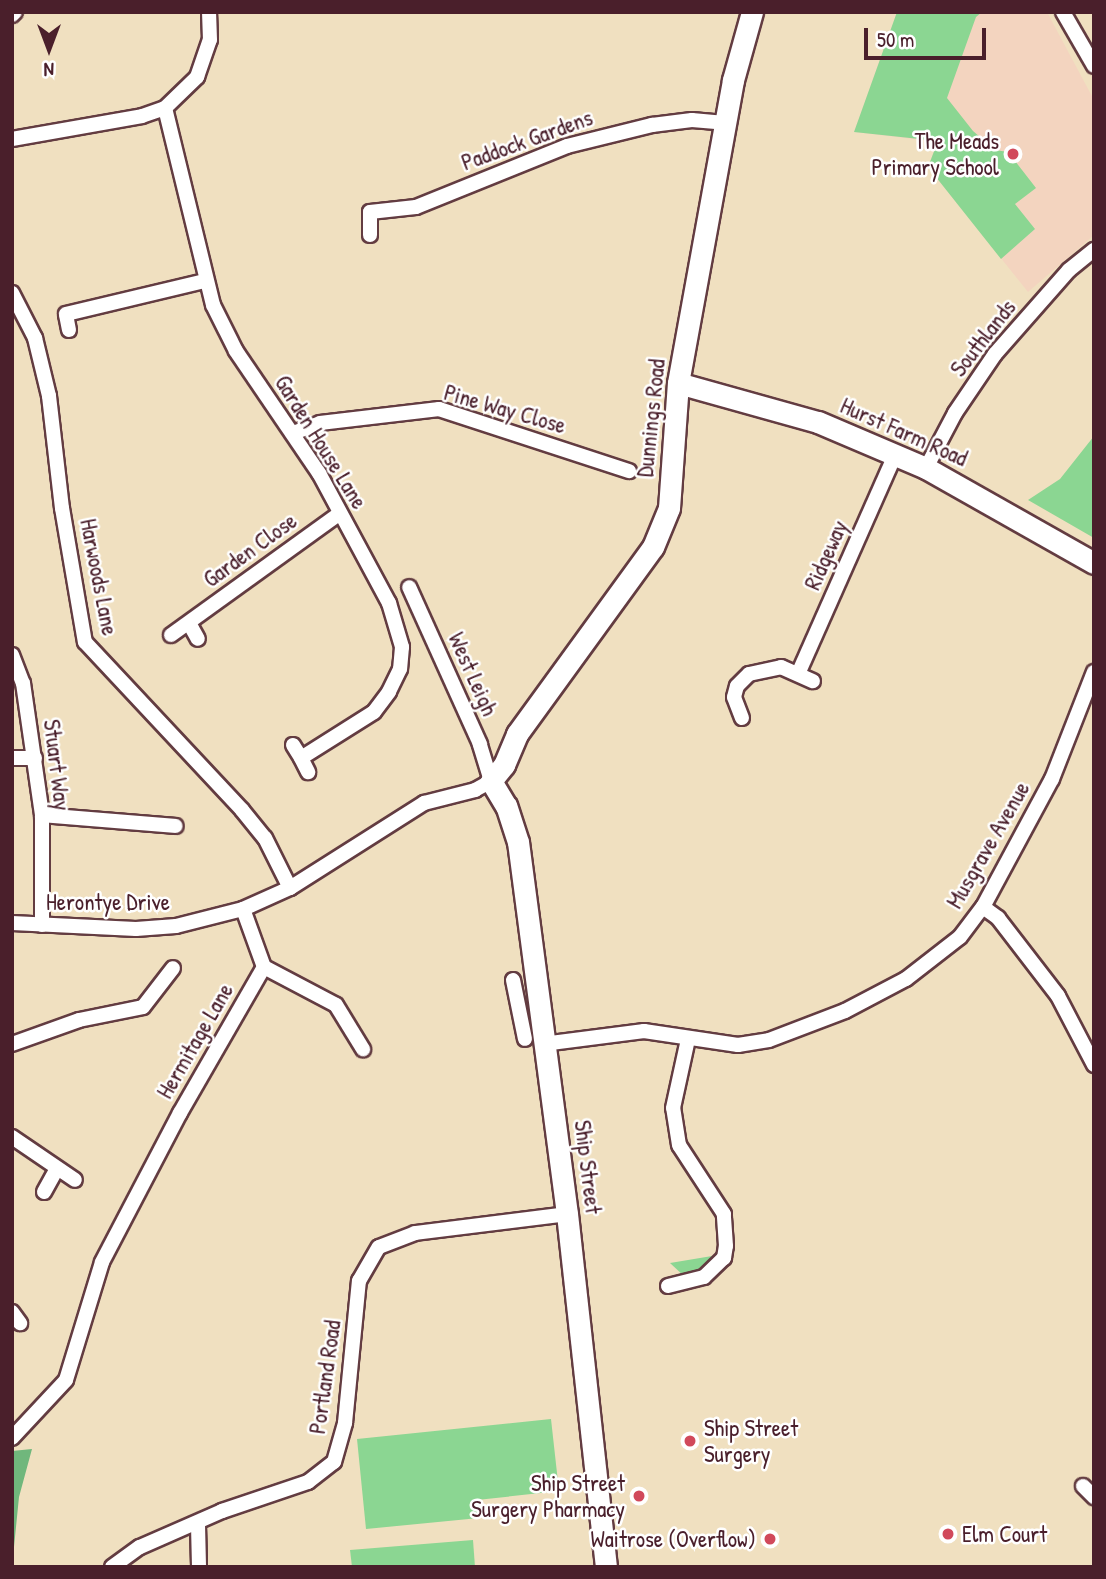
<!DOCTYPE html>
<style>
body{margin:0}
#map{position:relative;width:1106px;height:1579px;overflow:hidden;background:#f0e0c0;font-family:"Patrick Hand",sans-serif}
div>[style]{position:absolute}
.built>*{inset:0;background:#f3d4bf}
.green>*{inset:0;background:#8bd692}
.forest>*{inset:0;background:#70b77c}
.roads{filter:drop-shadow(2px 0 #633c41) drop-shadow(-2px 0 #633c41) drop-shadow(0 2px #633c41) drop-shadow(0 -2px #633c41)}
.street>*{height:14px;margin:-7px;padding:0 7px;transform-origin:7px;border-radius:7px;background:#fff}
.secondary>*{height:21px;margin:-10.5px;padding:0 10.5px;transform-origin:10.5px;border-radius:10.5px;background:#fff}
.dots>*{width:19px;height:19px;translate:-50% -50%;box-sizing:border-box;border:4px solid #fff;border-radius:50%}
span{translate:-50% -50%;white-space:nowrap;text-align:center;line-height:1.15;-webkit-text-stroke:5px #fff;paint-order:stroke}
.street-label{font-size:23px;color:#4a1f2b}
.poi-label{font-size:23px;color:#4a1f2b}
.right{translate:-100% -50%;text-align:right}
.left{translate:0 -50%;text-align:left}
.frame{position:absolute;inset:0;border:14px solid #4a1f2b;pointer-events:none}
.north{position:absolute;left:14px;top:14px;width:70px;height:70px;-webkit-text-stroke:5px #fff;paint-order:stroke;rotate:180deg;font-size:19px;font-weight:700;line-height:28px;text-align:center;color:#4a1f2b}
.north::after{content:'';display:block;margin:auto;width:24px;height:32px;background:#4a1f2b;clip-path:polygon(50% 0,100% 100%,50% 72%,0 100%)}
.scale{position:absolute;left:864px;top:28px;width:122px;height:32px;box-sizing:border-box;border:4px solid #4a1f2b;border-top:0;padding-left:9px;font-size:21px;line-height:24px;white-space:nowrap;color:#4a1f2b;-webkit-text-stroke:5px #fff;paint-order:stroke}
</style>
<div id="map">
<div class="built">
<i style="clip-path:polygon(897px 12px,1047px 12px,1094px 100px,1094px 235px,1028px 292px,928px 167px,938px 142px,854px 132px)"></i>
</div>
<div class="green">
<i style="clip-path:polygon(897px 12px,982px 12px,976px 17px,947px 98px,973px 131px,995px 150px,1008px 152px,1036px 188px,1015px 204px,1035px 229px,1001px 259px,928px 167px,938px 141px,854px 132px)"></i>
<i style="clip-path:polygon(1094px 436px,1092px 470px,1094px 538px,1028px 500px,1060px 479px)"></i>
<i style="clip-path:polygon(712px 1256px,705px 1266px,685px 1277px,670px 1263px)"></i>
<i style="clip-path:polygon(551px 1419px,559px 1491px,477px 1500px,479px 1518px,366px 1529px,357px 1439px)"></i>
<i style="clip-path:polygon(473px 1540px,475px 1567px,352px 1567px,350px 1550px)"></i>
</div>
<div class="forest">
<i style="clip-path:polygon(32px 1449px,19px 1497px,12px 1567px,12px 1451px)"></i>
</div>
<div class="roads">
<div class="street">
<i style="left:1063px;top:12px;width:62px;rotate:60.1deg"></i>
<i style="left:12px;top:15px;width:4px;rotate:-45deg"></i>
<i style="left:165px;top:108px;width:203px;rotate:76.3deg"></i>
<i style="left:213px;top:305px;width:51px;rotate:63.4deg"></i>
<i style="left:236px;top:351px;width:148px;rotate:55.8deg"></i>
<i style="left:319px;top:473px;width:148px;rotate:61.7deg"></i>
<i style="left:389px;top:603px;width:46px;rotate:73.5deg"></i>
<i style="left:402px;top:647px;width:22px;rotate:95deg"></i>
<i style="left:400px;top:669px;width:25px;rotate:116deg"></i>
<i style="left:389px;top:692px;width:25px;rotate:127deg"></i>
<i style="left:374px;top:712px;width:86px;rotate:147.8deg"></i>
<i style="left:301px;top:758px;width:16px;rotate:63deg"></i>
<i style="left:12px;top:139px;width:132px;rotate:-10deg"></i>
<i style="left:142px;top:116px;width:24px;rotate:-19deg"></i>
<i style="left:165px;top:108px;width:45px;rotate:-44.1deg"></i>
<i style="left:197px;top:77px;width:39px;rotate:-71deg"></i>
<i style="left:210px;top:40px;width:28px;rotate:-92deg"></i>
<i style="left:370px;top:235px;width:23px;rotate:-90deg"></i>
<i style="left:370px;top:212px;width:46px;rotate:-6.2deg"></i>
<i style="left:416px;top:207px;width:163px;rotate:-22deg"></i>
<i style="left:567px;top:146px;width:88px;rotate:-13.9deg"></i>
<i style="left:652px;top:125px;width:40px;rotate:-7.1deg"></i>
<i style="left:692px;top:120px;width:33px;rotate:5deg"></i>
<i style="left:12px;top:293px;width:51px;rotate:62.9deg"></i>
<i style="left:35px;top:338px;width:60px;rotate:76.4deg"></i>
<i style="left:49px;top:396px;width:113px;rotate:83.4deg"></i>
<i style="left:62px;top:508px;width:136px;rotate:80.3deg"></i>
<i style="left:85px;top:642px;width:230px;rotate:46.9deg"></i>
<i style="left:242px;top:810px;width:36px;rotate:51deg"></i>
<i style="left:265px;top:838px;width:56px;rotate:63.4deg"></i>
<i style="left:69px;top:330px;width:16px;rotate:-101deg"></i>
<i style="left:66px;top:314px;width:143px;rotate:-13.4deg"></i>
<i style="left:293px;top:433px;width:29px;rotate:-20deg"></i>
<i style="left:320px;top:423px;width:120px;rotate:-6.7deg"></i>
<i style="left:439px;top:409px;width:200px;rotate:18.1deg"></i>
<i style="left:926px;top:468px;width:62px;rotate:-62.2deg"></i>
<i style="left:955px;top:413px;width:71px;rotate:-55.9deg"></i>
<i style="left:995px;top:354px;width:112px;rotate:-48.6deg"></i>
<i style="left:1069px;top:270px;width:32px;rotate:-39deg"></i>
<i style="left:189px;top:623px;width:18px;rotate:61deg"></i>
<i style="left:171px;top:635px;width:207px;rotate:-35.8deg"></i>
<i style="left:12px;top:655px;width:30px;rotate:69deg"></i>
<i style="left:23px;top:683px;width:133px;rotate:81.8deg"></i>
<i style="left:42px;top:815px;width:110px;rotate:90deg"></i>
<i style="left:798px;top:674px;width:240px;rotate:-66.1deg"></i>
<i style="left:742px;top:718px;width:22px;rotate:-111deg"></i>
<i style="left:734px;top:697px;width:11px;rotate:-75deg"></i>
<i style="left:737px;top:686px;width:17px;rotate:-45deg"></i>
<i style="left:749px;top:674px;width:33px;rotate:-12deg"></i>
<i style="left:781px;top:667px;width:35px;rotate:24deg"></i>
<i style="left:293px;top:745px;width:15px;rotate:58deg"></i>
<i style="left:12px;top:758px;width:23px"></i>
<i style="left:42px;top:815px;width:134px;rotate:4.7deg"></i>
<i style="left:983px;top:907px;width:19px;rotate:36deg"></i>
<i style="left:998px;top:918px;width:98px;rotate:52.4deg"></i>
<i style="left:1058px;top:996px;width:78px;rotate:62.4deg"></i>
<i style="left:243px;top:909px;width:62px;rotate:70.1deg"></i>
<i style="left:12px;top:923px;width:124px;rotate:2.8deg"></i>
<i style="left:136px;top:929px;width:40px;rotate:-4.3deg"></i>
<i style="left:176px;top:926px;width:69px;rotate:-14.2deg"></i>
<i style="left:243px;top:909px;width:51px;rotate:-24.1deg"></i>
<i style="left:290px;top:888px;width:159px;rotate:-32.4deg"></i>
<i style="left:424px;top:803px;width:53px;rotate:-14.3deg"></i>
<i style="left:475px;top:790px;width:18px;rotate:-29deg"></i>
<i style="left:491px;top:781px;width:39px;rotate:-107deg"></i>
<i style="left:480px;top:744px;width:172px;rotate:-114.3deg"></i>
<i style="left:264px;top:967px;width:81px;rotate:27.8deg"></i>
<i style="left:336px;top:1005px;width:52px;rotate:58.5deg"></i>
<i style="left:513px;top:980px;width:60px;rotate:78.5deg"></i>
<i style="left:12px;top:1044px;width:71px;rotate:-19.7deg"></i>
<i style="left:79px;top:1020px;width:65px;rotate:-11.5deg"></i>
<i style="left:143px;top:1007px;width:49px;rotate:-52.4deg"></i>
<i style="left:543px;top:1044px;width:102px;rotate:-7.3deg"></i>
<i style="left:644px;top:1031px;width:95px;rotate:8.5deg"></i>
<i style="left:738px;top:1045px;width:31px;rotate:-9deg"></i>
<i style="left:769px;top:1040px;width:81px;rotate:-20.9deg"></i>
<i style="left:845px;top:1011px;width:69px;rotate:-27.7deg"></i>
<i style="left:906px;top:979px;width:68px;rotate:-37.9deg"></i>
<i style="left:960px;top:937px;width:38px;rotate:-53deg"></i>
<i style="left:983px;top:907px;width:145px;rotate:-61.7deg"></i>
<i style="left:1052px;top:779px;width:115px;rotate:-68.6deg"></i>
<i style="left:12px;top:1137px;width:76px;rotate:34.3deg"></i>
<i style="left:44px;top:1192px;width:26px;rotate:-61deg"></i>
<i style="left:668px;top:1286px;width:37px;rotate:-14deg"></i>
<i style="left:704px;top:1277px;width:28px;rotate:-44deg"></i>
<i style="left:724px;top:1258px;width:12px;rotate:-81deg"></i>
<i style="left:726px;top:1246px;width:32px;rotate:-94deg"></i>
<i style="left:724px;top:1214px;width:82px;rotate:-123.1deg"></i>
<i style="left:679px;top:1145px;width:37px;rotate:-99deg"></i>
<i style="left:673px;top:1108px;width:71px;rotate:-77.7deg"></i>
<i style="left:12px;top:1312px;width:14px;rotate:54deg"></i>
<i style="left:12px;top:1438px;width:79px;rotate:-47deg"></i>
<i style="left:66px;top:1380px;width:123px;rotate:-73deg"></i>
<i style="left:102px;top:1262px;width:168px;rotate:-62.4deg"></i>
<i style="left:180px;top:1113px;width:168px;rotate:-60.1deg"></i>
<i style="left:1083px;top:1486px;width:16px;rotate:45deg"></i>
<i style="left:198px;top:1525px;width:42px;rotate:88.6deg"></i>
<i style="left:112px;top:1567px;width:34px;rotate:-36deg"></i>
<i style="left:140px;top:1547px;width:90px;rotate:-23.7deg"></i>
<i style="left:222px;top:1511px;width:91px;rotate:-18.6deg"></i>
<i style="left:308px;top:1482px;width:33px;rotate:-38deg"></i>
<i style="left:334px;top:1462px;width:41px;rotate:-74.2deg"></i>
<i style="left:345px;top:1423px;width:143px;rotate:-84.4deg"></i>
<i style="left:359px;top:1281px;width:39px;rotate:-60deg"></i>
<i style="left:379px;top:1247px;width:39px;rotate:-21deg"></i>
<i style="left:415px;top:1233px;width:153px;rotate:-7.1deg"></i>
</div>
<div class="secondary">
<i style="left:678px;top:383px;width:145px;rotate:15.6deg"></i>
<i style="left:818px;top:422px;width:117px;rotate:23.1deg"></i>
<i style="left:926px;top:468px;width:193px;rotate:29.5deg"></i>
<i style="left:606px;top:1567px;width:355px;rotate:-96.3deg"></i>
<i style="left:567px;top:1214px;width:375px;rotate:-97.5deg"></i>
<i style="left:518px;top:842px;width:38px;rotate:-108deg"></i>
<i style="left:506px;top:806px;width:29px;rotate:-121deg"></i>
<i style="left:491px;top:781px;width:21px;rotate:-51deg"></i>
<i style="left:504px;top:765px;width:34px;rotate:-67deg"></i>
<i style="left:517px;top:734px;width:231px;rotate:-54deg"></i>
<i style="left:653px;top:547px;width:42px;rotate:-67.7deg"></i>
<i style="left:669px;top:508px;width:125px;rotate:-85.9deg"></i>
<i style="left:678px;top:383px;width:308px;rotate:-79.7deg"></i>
<i style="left:733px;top:80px;width:71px;rotate:-74.4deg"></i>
</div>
</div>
<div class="dots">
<i style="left:1013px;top:154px;background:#d1495b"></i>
<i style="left:690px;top:1441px;background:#d1495b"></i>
<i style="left:639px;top:1496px;background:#d1495b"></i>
<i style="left:948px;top:1534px;background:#d1495b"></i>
<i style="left:770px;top:1539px;background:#d1495b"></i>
</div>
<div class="street-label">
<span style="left:527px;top:140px;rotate:-20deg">Paddock Gardens</span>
<span style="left:983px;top:338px;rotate:-52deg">Southlands</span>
<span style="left:505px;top:409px;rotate:16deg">Pine Way Close</span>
<span style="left:651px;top:418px;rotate:-84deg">Dunnings Road</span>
<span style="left:904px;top:432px;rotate:24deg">Hurst Farm Road</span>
<span style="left:321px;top:442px;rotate:58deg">Garden House Lane</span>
<span style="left:250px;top:550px;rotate:-36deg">Garden Close</span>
<span style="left:826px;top:555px;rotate:-66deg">Ridgeway</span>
<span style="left:99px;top:577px;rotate:79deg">Harwoods Lane</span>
<span style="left:473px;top:674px;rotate:66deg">West Leigh</span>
<span style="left:57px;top:765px;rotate:83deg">Stuart Way</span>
<span style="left:988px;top:845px;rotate:-60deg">Musgrave Avenue</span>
<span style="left:108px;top:902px">Herontye Drive</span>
<span style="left:195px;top:1041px;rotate:-60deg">Hermitage Lane</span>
<span style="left:588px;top:1167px;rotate:83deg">Ship Street</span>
<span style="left:325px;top:1377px;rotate:-82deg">Portland Road</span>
</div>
<div class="poi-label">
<span class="right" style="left:999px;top:154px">The Meads<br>Primary School</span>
<span class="left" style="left:704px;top:1441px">Ship Street<br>Surgery</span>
<span class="right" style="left:625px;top:1496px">Ship Street<br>Surgery Pharmacy</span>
<span class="left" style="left:962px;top:1534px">Elm Court</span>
<span class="right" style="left:756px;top:1539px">Waitrose (Overflow)</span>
</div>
<div class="frame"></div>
<div class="north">N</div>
<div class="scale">50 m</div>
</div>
